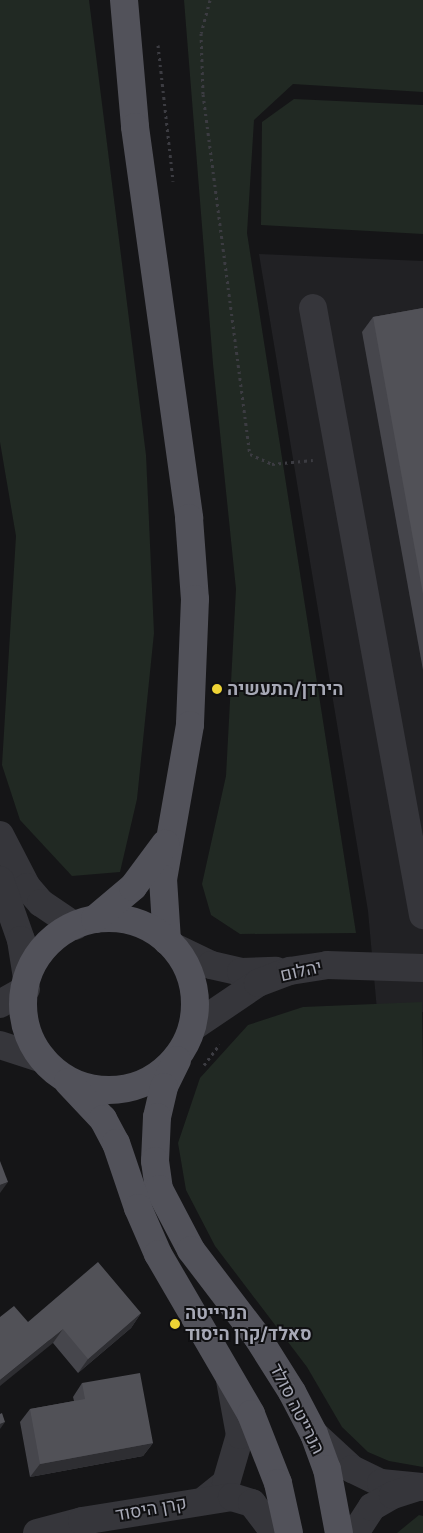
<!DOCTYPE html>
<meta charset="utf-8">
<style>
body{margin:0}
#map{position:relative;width:423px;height:1533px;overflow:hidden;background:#151517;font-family:"DM Sans",Heebo,sans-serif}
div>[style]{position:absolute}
.built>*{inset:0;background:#212124}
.green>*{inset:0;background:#212923}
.path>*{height:3px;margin-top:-1.5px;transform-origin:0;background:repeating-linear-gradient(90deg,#3c3c42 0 2.5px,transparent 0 6.5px)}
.minor>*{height:28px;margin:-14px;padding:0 14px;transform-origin:14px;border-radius:14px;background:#36363b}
.major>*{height:28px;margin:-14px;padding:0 14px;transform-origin:14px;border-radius:14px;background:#52525a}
.major>.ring{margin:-14px;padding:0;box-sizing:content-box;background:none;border:28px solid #52525a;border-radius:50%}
.wall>*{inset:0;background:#46464c}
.shaded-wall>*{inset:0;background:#2e2e32}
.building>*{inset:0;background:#515157}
.dots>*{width:14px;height:14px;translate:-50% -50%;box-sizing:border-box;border:2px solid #101012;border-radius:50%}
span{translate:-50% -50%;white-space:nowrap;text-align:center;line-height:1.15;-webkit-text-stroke:4px #101012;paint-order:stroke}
.poi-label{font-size:18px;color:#a7a9b6;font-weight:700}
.left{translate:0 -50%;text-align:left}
.street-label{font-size:18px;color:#a7a9b6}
</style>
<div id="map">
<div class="built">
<i style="clip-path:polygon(259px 254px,423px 261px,423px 1012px,377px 1010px,368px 911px)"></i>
</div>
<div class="green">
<i style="clip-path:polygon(0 0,89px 0,146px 455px,154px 633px,137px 799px,120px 872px,72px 876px,20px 820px,2px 765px,16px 536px,0 442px)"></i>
<i style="clip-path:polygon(184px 0,423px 0,423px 92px,293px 84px,254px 120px,247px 233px,356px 933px,240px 934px,211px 915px,202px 884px,226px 776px,236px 589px,213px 364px)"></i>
<i style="clip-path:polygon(294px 99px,423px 105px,423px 234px,261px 225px,262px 122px)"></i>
<i style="clip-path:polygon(422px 1002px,423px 1074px,423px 1467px,389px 1461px,368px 1452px,342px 1427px,307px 1367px,215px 1246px,186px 1190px,178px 1143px,200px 1078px,248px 1025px,303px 1007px)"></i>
<i style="clip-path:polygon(419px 1515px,423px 1516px,423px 1533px,397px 1533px)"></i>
</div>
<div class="path">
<i style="left:210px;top:0;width:34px;rotate:105deg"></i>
<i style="left:201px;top:33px;width:61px;rotate:88.1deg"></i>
<i style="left:203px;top:94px;width:363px;rotate:82.6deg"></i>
<i style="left:250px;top:454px;width:24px;rotate:24deg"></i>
<i style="left:272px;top:464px;width:41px;rotate:-5.6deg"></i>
<i style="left:158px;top:45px;width:137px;rotate:83.7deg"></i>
<i style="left:204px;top:1065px;width:26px;rotate:-53deg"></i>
</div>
<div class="minor">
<i style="left:313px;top:308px;width:617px;rotate:79.73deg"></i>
<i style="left:0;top:835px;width:59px;rotate:62.6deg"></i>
<i style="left:27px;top:887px;width:21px;rotate:49deg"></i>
<i style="left:41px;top:903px;width:41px;rotate:34.1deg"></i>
<i style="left:0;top:880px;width:64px;rotate:70.7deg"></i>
<i style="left:21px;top:940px;width:37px;rotate:81deg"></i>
<i style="left:174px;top:947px;width:41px;rotate:25.9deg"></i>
<i style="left:211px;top:965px;width:31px;rotate:13deg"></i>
<i style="left:241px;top:972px;width:35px;rotate:-2deg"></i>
<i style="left:0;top:1004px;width:30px;rotate:-30deg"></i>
<i style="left:193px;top:1027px;width:78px;rotate:-34.1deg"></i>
<i style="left:258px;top:983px;width:34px;rotate:-21deg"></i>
<i style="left:290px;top:971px;width:37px;rotate:-9deg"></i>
<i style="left:327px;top:965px;width:96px;rotate:1.8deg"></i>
<i style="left:0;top:1045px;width:45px;rotate:18deg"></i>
<i style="left:314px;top:1434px;width:52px;rotate:42.6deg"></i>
<i style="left:352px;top:1469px;width:32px;rotate:26deg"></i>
<i style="left:381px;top:1483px;width:42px;rotate:5.4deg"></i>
<i style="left:206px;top:1499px;width:26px;rotate:-39deg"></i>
<i style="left:226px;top:1483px;width:50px;rotate:-73.7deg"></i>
<i style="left:240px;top:1435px;width:56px;rotate:-100.3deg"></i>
<i style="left:37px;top:1533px;width:47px;rotate:-14.9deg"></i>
<i style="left:82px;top:1521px;width:152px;rotate:-9.1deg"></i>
<i style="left:232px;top:1497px;width:21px;rotate:17deg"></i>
<i style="left:252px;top:1503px;width:38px;rotate:53deg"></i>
<i style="left:355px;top:1533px;width:31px;rotate:-57deg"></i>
<i style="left:372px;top:1507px;width:24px;rotate:-30deg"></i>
<i style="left:393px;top:1495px;width:23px;rotate:-18deg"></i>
</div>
<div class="major">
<i style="left:124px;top:0;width:127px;rotate:85deg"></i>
<i style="left:135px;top:127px;width:395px;rotate:82.1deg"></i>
<i style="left:189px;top:518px;width:81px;rotate:85.8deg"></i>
<i style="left:195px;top:599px;width:126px;rotate:92.3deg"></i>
<i style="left:190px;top:725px;width:156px;rotate:99.9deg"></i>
<i style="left:163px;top:879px;width:62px;rotate:86.3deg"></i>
<i class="ring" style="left:23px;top:918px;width:144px;height:144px"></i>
<i style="left:95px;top:919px;width:50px;rotate:-40.1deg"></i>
<i style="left:133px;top:887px;width:54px;rotate:-53.3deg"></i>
<i style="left:177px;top:1060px;width:30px;rotate:116deg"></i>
<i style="left:164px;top:1087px;width:31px;rotate:103deg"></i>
<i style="left:157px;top:1117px;width:44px;rotate:92.6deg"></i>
<i style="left:155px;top:1161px;width:28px;rotate:82deg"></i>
<i style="left:159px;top:1189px;width:69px;rotate:62.3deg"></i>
<i style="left:191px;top:1250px;width:111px;rotate:52.7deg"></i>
<i style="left:258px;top:1338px;width:64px;rotate:57.8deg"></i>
<i style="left:292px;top:1392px;width:47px;rotate:62.4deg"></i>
<i style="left:314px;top:1434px;width:37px;rotate:70deg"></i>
<i style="left:327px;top:1469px;width:65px;rotate:79.4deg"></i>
<i style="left:68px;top:1082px;width:51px;rotate:46.6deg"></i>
<i style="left:103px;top:1119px;width:27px;rotate:62deg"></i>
<i style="left:116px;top:1143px;width:69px;rotate:71.3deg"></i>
<i style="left:138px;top:1208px;width:50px;rotate:66.5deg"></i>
<i style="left:158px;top:1254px;width:185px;rotate:59.8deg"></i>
<i style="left:251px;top:1414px;width:74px;rotate:68.6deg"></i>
<i style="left:278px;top:1483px;width:51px;rotate:77.6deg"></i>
</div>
<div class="wall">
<i style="clip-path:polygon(423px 308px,423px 670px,362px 332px,373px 317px)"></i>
<i style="clip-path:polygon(141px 1313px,131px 1328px,78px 1373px,53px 1343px,28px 1322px)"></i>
<i style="clip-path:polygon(82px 1383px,153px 1443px,143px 1456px,30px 1477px,20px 1422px,30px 1409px,74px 1401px,73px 1397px)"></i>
</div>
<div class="shaded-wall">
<i style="clip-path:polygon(8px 1182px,0 1193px,0 1185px)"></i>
<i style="clip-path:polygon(141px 1313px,131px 1328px,78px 1373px,88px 1359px)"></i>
<i style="clip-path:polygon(63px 1329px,53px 1343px,0 1386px,0 1380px)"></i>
<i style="clip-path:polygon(5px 1422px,0 1429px,0 1424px)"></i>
<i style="clip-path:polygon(153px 1443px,143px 1456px,30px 1477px,40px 1464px)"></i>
</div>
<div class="building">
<i style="clip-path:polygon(423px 308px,423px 594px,373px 317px)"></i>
<i style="clip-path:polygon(0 1161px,8px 1182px,0 1185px)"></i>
<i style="clip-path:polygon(98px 1262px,141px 1313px,88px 1359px,63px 1329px,0 1380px,0 1317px,14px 1306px,28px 1322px)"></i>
<i style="clip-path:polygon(140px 1373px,153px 1443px,40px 1464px,30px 1409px,85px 1399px,82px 1383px)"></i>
<i style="clip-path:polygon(2px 1413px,5px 1422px,0 1424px,0 1414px)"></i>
</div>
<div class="dots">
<i style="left:217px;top:689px;background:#eed335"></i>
<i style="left:175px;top:1324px;background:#eed335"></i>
</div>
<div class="poi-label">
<span class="left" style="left:227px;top:689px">הירדן/התעשיה</span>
<span class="left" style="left:185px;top:1324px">הנרייטה<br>סאלד/קרן היסוד</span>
</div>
<div class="street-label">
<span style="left:301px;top:971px;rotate:-13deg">יהלום</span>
<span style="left:297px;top:1409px;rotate:63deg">הנרייטה סולד</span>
<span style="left:151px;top:1509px;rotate:-10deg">קרן היסוד</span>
</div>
</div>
